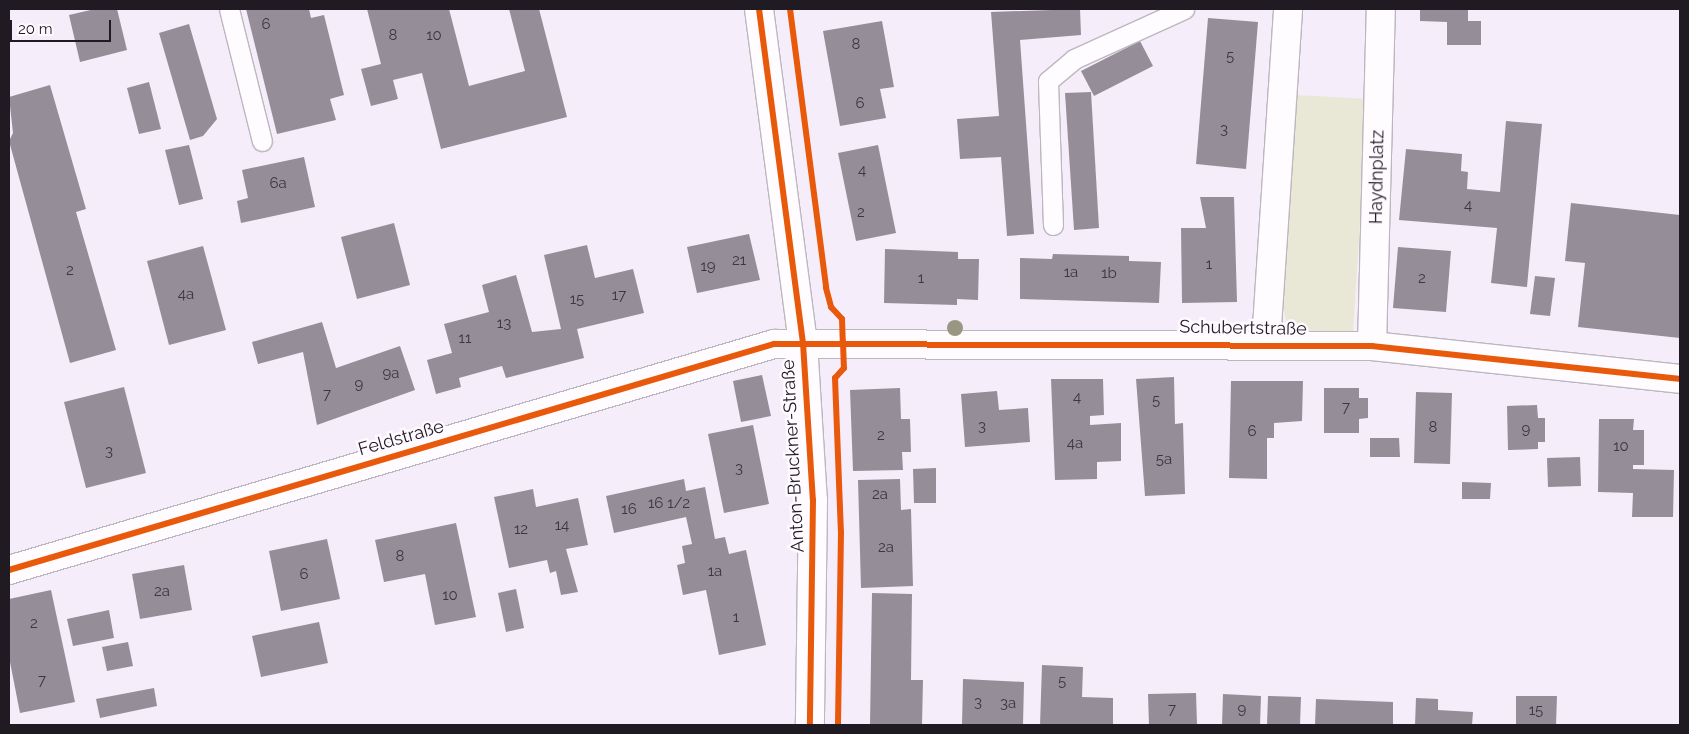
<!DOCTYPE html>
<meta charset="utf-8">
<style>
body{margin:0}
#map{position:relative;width:1689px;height:734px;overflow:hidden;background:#f6edfa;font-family:Raleway,sans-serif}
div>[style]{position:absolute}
.green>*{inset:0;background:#e9e8d6}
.building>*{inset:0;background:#958e98}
.roads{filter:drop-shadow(1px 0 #bdb6c0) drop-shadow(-1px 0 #bdb6c0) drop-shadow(0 1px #bdb6c0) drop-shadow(0 -1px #bdb6c0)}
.lane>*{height:19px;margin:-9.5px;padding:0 9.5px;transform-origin:9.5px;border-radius:9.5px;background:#fefcfe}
.street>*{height:28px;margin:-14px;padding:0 14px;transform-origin:14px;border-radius:14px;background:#fefcfe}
.secondary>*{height:28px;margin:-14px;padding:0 14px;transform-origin:14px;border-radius:14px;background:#fefcfe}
.cycleway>*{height:6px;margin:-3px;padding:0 3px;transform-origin:3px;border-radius:3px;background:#e8590c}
.trees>*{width:16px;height:16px;margin:-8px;border-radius:50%;background:#999781}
span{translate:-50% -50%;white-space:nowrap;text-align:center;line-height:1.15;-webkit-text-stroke:5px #fefaff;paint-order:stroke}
.number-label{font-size:15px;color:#3d3740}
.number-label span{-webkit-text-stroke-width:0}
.street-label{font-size:18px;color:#201a23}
.frame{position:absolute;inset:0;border:10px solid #201a23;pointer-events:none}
.scale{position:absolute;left:10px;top:20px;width:101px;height:22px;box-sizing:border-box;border:2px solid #201a23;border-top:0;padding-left:6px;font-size:15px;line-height:18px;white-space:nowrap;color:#201a23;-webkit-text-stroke:4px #fefaff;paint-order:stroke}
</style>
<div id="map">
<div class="green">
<i style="clip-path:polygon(1296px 95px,1368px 99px,1353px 333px,1297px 330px,1287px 322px,1283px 309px)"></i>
</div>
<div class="building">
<i style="clip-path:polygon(95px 9px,117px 9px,127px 50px,80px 62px,69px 15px)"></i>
<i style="clip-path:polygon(246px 9px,309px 9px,311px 18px,324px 15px,344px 95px,330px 99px,336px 120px,277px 134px)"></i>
<i style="clip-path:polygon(367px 9px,449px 9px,469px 86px,525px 71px,509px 9px,539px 9px,567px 117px,441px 149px,422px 73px,393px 80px,398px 99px,371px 106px,361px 69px,381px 64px)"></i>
<i style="clip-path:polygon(1080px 9px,1081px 35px,1020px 40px,1034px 234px,1007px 236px,1001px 157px,960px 159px,957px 119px,999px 116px,991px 12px)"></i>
<i style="clip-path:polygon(1420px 9px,1468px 9px,1468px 21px,1481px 21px,1481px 45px,1447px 45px,1447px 22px,1420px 21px)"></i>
<i style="clip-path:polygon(1208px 18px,1258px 22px,1246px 169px,1196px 164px)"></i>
<i style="clip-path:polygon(882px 21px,894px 87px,880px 89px,886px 118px,840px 126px,823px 31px)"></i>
<i style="clip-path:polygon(189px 24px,217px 119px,203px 136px,190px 140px,159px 33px)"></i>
<i style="clip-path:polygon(1140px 41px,1153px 66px,1094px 96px,1081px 71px)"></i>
<i style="clip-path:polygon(149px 82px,161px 129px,139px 134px,127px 88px)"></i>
<i style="clip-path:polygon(50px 85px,86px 209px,76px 212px,116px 350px,70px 363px,9px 141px,13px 133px,9px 97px)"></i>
<i style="clip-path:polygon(1091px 92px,1099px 228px,1074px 230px,1065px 93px)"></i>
<i style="clip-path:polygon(1506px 121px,1542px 124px,1527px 287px,1491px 283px,1497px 228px,1399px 220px,1406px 149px,1462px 154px,1461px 171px,1468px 172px,1467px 189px,1500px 192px)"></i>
<i style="clip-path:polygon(189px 145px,203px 199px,179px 205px,165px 150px)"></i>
<i style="clip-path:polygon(878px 145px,896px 233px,856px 241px,838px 153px)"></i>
<i style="clip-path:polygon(304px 157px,315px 207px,241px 223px,237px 201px,248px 198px,242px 170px)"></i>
<i style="clip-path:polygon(1200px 197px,1234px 197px,1237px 302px,1182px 303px,1181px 228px,1206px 228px)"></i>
<i style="clip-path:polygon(1571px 203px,1680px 215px,1680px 338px,1578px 327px,1585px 263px,1565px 261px)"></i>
<i style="clip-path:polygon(394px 223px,410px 285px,357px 299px,341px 237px)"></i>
<i style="clip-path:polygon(749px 234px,760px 280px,697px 293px,687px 247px)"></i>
<i style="clip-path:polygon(587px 245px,595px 278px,633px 269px,644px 313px,577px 329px,584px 358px,506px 378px,502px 366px,459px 378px,461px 387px,436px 394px,427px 360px,452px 353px,444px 324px,489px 312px,482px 285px,516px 275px,532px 332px,561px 329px,544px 255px)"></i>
<i style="clip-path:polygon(203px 246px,226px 330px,169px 345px,147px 261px)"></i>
<i style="clip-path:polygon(1398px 247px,1451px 251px,1446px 312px,1393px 308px)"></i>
<i style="clip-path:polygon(885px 249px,958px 252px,958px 259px,979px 259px,978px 300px,957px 299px,957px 305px,884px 303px)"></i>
<i style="clip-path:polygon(1053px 254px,1129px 256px,1129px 261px,1161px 262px,1159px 303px,1020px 299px,1020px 258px,1052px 259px)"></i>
<i style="clip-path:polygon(1535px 276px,1555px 278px,1550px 316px,1530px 314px)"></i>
<i style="clip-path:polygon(322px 322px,336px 368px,400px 346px,415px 390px,317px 425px,303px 352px,258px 364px,252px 342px)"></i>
<i style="clip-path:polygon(762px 375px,771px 416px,741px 422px,733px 381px)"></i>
<i style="clip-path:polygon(1174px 377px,1175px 424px,1183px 423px,1185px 494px,1145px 496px,1136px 379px)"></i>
<i style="clip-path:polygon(1051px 379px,1103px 379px,1104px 415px,1090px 416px,1090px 425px,1121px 423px,1121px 461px,1097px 462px,1097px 479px,1055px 480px)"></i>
<i style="clip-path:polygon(1231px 381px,1303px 381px,1302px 421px,1274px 423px,1274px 438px,1267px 438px,1267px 479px,1229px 478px)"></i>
<i style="clip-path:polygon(124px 387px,146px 473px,86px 488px,64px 402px)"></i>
<i style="clip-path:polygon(900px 388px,901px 419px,910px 419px,911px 452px,902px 452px,903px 470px,853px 471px,850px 390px)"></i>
<i style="clip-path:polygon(1324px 388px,1359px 388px,1359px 398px,1368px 398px,1368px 418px,1359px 419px,1359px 433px,1324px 433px)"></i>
<i style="clip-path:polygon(997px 391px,999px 410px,1028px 408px,1030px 442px,965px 447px,961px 394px)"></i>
<i style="clip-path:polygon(1416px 392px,1452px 393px,1450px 464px,1414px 463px)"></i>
<i style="clip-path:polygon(1537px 405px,1538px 418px,1545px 418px,1545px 442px,1538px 442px,1538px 449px,1508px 450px,1507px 406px)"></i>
<i style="clip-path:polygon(1599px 419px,1634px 419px,1633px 430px,1644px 430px,1644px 465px,1633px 465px,1633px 469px,1674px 470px,1673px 517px,1632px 517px,1633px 493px,1598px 492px)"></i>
<i style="clip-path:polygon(753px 425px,769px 504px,724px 513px,708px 434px)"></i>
<i style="clip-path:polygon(1370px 438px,1399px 438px,1400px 457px,1370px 457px)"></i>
<i style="clip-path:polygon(1580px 457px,1581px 486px,1548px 487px,1547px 458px)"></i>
<i style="clip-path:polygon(936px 468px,936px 503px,914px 503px,913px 469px)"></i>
<i style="clip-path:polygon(684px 479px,686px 491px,705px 487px,715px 539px,725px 537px,729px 554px,746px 550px,766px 645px,719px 655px,706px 590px,683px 595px,677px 565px,685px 563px,682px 546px,692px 544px,686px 517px,614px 533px,606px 496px)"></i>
<i style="clip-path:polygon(900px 479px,901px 510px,911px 509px,913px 586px,861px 588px,858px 480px)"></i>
<i style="clip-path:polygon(1462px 482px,1491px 483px,1490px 499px,1462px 499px)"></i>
<i style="clip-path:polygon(533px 489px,536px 507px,578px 498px,588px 545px,566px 549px,578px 592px,561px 595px,556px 571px,550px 573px,547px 560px,509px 568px,494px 497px)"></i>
<i style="clip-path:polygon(456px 523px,476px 617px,435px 625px,425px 574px,384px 582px,375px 540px)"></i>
<i style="clip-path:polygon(327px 539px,340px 599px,281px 611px,269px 551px)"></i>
<i style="clip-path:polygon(184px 565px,192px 610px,140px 619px,132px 574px)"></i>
<i style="clip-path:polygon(516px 589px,524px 628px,506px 632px,498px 593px)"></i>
<i style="clip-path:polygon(51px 590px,75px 702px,20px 713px,9px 657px,9px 599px)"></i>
<i style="clip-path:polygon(872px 593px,912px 594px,911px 680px,923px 680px,922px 725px,870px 725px)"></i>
<i style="clip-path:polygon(109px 610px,114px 638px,73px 646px,67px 619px)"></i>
<i style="clip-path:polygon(319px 622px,328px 663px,261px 677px,252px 636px)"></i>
<i style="clip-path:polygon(128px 642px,133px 666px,107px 671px,102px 647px)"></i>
<i style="clip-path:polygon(1042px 665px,1083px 667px,1082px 697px,1113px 698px,1113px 725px,1040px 725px)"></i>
<i style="clip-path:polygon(963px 679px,1024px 682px,1023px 725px,962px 725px)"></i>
<i style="clip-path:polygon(154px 688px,157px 706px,100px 718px,96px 699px)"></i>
<i style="clip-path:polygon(1196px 693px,1197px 725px,1149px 725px,1148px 694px)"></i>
<i style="clip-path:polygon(1223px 694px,1261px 696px,1260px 725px,1222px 725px)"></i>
<i style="clip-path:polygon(1268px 696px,1301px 697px,1300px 725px,1267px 725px)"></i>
<i style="clip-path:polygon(1516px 696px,1557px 696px,1556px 725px,1516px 725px)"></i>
<i style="clip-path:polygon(1416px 698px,1438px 699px,1438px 710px,1473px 712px,1472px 725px,1415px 725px)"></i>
<i style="clip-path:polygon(1316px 699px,1393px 702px,1393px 725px,1315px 725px)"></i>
</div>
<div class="roads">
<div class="lane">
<i style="left:229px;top:9px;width:136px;rotate:76deg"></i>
<i style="left:1053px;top:225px;width:144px;rotate:-92deg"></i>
<i style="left:1048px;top:81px;width:34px;rotate:-40deg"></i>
<i style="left:1074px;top:59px;width:121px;rotate:-24.4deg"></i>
</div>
<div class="street">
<i style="left:1266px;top:342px;width:334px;rotate:-86.2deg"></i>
<i style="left:1372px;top:346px;width:337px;rotate:-88.5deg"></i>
<i style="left:9px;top:570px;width:798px;rotate:-16.46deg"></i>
<i style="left:774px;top:344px;width:598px;rotate:0.19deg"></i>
<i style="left:1372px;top:346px;width:310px;rotate:6.1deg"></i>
</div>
<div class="secondary">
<i style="left:759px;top:9px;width:337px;rotate:82.5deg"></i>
<i style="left:803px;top:343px;width:157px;rotate:86.4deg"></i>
<i style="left:813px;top:500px;width:225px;rotate:90.8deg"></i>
</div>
</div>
<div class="cycleway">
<i style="left:759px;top:9px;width:337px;rotate:82.5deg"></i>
<i style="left:803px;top:343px;width:157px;rotate:86.4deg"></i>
<i style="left:813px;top:500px;width:225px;rotate:90.8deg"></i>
<i style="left:790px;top:9px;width:281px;rotate:82.6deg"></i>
<i style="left:826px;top:288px;width:20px;rotate:75deg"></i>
<i style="left:831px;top:307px;width:16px;rotate:47deg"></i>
<i style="left:842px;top:319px;width:23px;rotate:88deg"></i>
<i style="left:843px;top:342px;width:26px;rotate:88deg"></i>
<i style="left:844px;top:368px;width:13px;rotate:132deg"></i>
<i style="left:835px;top:378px;width:154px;rotate:87.8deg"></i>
<i style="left:841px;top:532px;width:193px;rotate:90.9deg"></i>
<i style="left:9px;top:570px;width:798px;rotate:-16.46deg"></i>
<i style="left:774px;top:344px;width:598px;rotate:0.19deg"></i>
<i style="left:1372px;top:346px;width:310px;rotate:6.1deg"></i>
</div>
<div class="trees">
<i style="left:955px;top:328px"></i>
</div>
<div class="number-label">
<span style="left:266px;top:25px">6</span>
<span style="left:393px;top:36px">8</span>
<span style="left:434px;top:36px">10</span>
<span style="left:856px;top:45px">8</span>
<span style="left:1230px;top:57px">5</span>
<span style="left:860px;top:104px">6</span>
<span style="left:1224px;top:130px">3</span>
<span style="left:862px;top:171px">4</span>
<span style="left:278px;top:184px">6a</span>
<span style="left:1468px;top:206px">4</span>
<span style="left:861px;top:213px">2</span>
<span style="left:739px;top:261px">21</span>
<span style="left:1209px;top:265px">1</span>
<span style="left:708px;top:267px">19</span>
<span style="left:70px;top:271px">2</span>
<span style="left:1071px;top:273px">1a</span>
<span style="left:1109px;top:274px">1b</span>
<span style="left:921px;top:279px">1</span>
<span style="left:1422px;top:279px">2</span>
<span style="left:186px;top:295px">4a</span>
<span style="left:619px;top:296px">17</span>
<span style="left:577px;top:300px">15</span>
<span style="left:504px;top:324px">13</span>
<span style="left:465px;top:339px">11</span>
<span style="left:391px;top:374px">9a</span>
<span style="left:359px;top:385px">9</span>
<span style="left:327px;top:395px">7</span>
<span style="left:1077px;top:398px">4</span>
<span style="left:1156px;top:401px">5</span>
<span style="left:1346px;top:408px">7</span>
<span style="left:982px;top:427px">3</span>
<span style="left:1433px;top:428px">8</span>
<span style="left:1526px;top:430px">9</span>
<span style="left:1252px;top:432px">6</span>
<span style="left:881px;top:436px">2</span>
<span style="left:1075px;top:444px">4a</span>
<span style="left:1621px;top:447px">10</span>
<span style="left:109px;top:452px">3</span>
<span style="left:1164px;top:460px">5a</span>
<span style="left:739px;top:469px">3</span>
<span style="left:880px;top:495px">2a</span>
<span style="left:669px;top:504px">16 1/2</span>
<span style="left:629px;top:510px">16</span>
<span style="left:562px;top:526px">14</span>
<span style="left:521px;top:530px">12</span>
<span style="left:886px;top:548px">2a</span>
<span style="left:400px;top:557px">8</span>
<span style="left:715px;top:572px">1a</span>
<span style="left:304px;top:575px">6</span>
<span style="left:162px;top:592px">2a</span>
<span style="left:450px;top:596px">10</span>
<span style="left:736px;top:618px">1</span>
<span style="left:34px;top:624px">2</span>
<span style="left:42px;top:681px">7</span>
<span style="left:1062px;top:682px">5</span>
<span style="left:978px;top:703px">3</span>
<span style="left:1008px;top:704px">3a</span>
<span style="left:1172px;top:710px">7</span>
<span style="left:1242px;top:710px">9</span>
<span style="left:1536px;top:711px">15</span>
</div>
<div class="street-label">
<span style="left:1377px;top:177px;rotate:-89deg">Haydnplatz</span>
<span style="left:1243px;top:328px;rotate:1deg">Schubertstraße</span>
<span style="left:401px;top:438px;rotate:-16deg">Feldstraße</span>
<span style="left:793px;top:456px;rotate:-93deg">Anton-Bruckner-Straße</span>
</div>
<div class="frame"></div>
<div class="scale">20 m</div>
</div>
